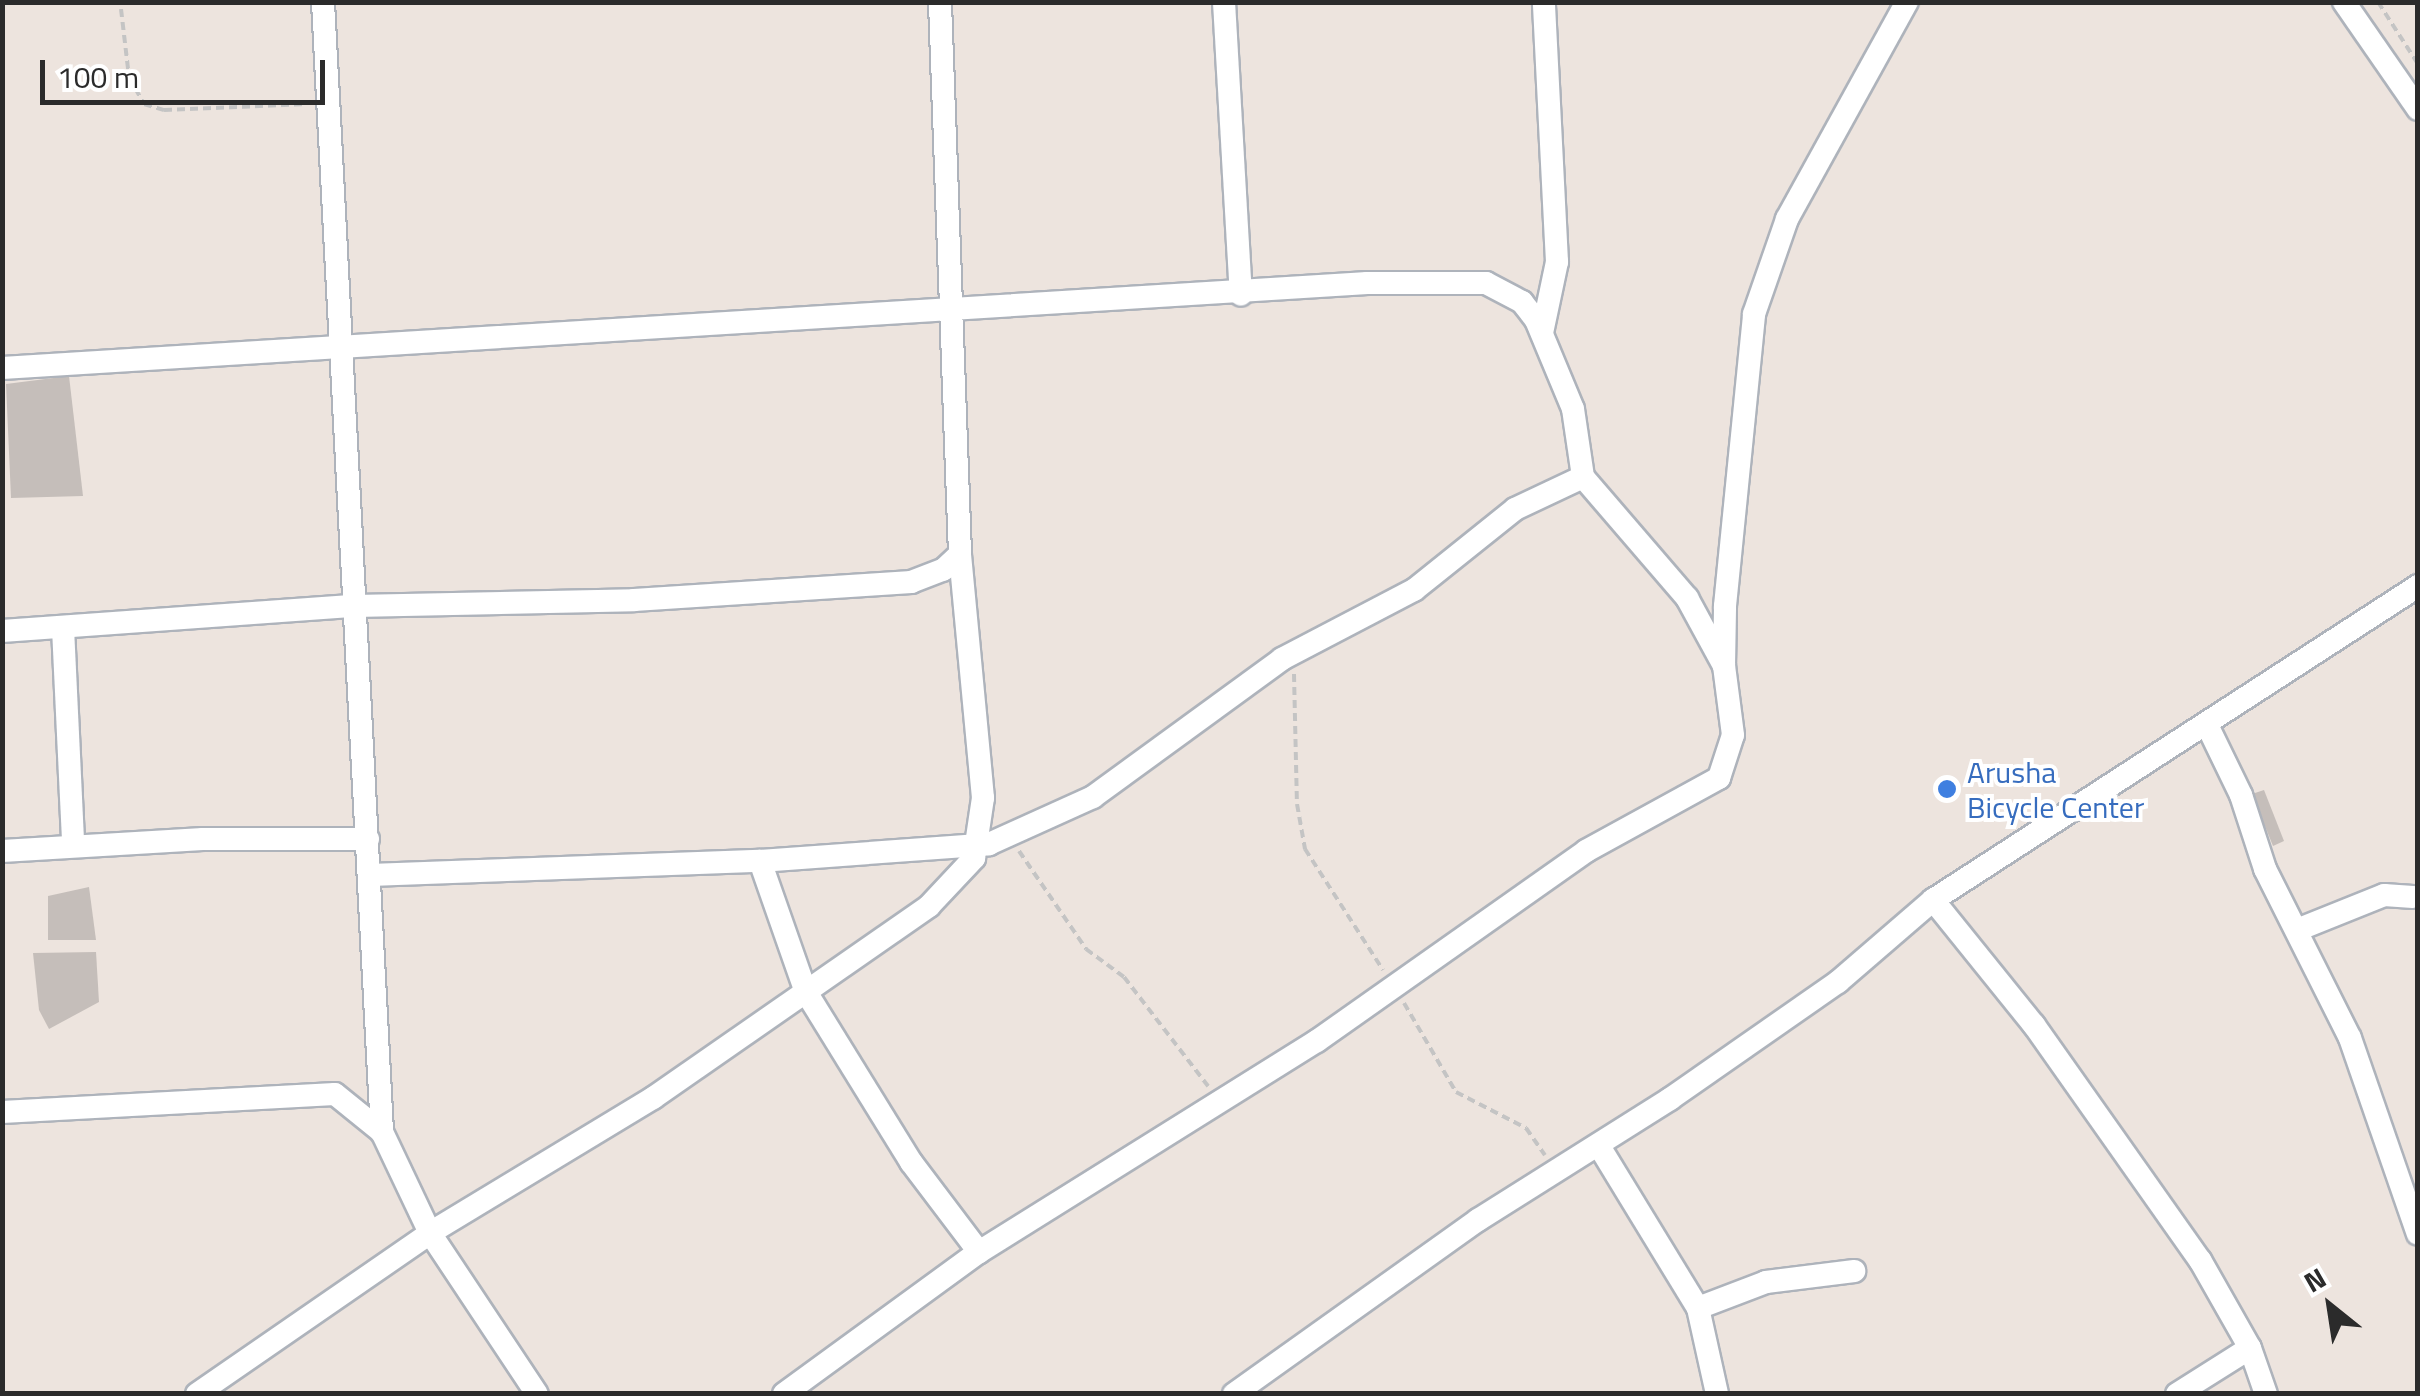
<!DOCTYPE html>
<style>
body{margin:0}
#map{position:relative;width:2420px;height:1396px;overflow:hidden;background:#ede4de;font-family:"Titillium Web",sans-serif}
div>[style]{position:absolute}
.building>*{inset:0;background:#c5beba}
.path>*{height:4px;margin-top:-2px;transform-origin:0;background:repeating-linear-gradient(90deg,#c4c4c4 0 8px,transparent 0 13px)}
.roads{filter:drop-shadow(2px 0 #aeb3bb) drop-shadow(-2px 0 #aeb3bb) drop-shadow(0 2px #aeb3bb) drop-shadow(0 -2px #aeb3bb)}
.minor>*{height:22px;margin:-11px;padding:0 11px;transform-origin:11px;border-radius:11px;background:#fff}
.dots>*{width:28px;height:28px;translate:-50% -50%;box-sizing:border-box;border:5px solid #fff;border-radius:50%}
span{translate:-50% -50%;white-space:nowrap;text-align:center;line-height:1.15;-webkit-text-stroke:8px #fff;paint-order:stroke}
.shop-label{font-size:30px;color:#366cbe}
.left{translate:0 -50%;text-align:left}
.frame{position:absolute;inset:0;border:5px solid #2b2b2b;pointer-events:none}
.north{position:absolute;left:2280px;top:1256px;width:100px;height:100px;-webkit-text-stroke:8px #fff;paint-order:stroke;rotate:330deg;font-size:28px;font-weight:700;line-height:40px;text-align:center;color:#2b2b2b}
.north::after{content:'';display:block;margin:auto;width:35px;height:45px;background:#2b2b2b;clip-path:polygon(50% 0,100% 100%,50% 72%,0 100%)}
.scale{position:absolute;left:40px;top:60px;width:285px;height:45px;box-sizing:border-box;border:5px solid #2b2b2b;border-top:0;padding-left:12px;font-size:30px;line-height:35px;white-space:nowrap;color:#2b2b2b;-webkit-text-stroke:8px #fff;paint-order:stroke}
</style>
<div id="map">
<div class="building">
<i style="clip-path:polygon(69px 376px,83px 496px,11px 498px,6px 384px)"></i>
<i style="clip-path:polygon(2264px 790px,2284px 841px,2273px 846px,2252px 794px)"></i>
<i style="clip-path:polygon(89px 887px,96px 940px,48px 940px,48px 896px)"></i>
<i style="clip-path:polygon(96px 952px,99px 1002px,49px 1029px,39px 1010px,33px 953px)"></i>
</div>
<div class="path">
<i style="left:2378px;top:2px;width:74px;rotate:57.2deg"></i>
<i style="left:121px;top:9px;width:68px;rotate:83.3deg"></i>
<i style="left:129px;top:77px;width:31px;rotate:61deg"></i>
<i style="left:144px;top:104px;width:21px;rotate:17deg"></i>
<i style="left:164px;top:110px;width:143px;rotate:-2.4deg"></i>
<i style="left:1294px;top:674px;width:130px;rotate:88.7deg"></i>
<i style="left:1297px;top:804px;width:46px;rotate:79.9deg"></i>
<i style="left:1305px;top:849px;width:144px;rotate:57.2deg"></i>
<i style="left:1019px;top:851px;width:119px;rotate:55.6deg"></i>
<i style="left:1086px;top:949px;width:47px;rotate:36.4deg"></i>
<i style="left:1124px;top:977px;width:138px;rotate:52.4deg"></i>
<i style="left:1404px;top:1003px;width:103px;rotate:59.7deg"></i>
<i style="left:1456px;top:1092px;width:79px;rotate:27.2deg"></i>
<i style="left:1526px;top:1128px;width:33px;rotate:55deg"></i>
</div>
<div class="roads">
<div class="minor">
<i style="left:323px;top:2px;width:1132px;rotate:87.01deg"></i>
<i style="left:382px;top:1132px;width:112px;rotate:64.6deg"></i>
<i style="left:430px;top:1233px;width:193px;rotate:56.4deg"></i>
<i style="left:1224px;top:2px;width:293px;rotate:86.7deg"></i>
<i style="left:2344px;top:2px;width:130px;rotate:55.3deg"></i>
<i style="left:1542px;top:333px;width:73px;rotate:-78.1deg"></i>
<i style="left:1557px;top:262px;width:260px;rotate:-92.9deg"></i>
<i style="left:2px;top:368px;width:1368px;rotate:-3.56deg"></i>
<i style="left:1367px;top:283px;width:119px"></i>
<i style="left:1486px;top:283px;width:41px;rotate:27.8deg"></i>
<i style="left:1522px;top:302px;width:23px;rotate:52deg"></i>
<i style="left:1536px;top:320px;width:96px;rotate:67.4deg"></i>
<i style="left:1573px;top:409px;width:69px;rotate:81.6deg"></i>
<i style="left:1583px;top:477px;width:160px;rotate:49.3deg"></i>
<i style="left:1687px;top:598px;width:77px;rotate:61.4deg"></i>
<i style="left:63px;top:628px;width:216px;rotate:87.3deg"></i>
<i style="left:2px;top:631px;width:353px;rotate:-4.1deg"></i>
<i style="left:354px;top:606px;width:280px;rotate:-1.2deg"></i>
<i style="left:634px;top:600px;width:278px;rotate:-3.7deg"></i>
<i style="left:911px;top:582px;width:34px;rotate:-21deg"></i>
<i style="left:943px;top:570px;width:23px;rotate:-43deg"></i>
<i style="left:2208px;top:727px;width:76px;rotate:64.1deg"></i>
<i style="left:2241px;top:795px;width:78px;rotate:72deg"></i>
<i style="left:2265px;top:869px;width:189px;rotate:63.3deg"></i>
<i style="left:2350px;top:1038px;width:207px;rotate:70.9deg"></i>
<i style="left:2px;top:851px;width:201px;rotate:-3.4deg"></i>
<i style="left:203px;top:839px;width:165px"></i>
<i style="left:760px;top:861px;width:139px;rotate:70.7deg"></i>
<i style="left:806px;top:992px;width:200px;rotate:58.3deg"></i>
<i style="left:911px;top:1162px;width:113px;rotate:52.9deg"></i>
<i style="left:370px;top:875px;width:390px;rotate:-2.1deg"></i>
<i style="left:760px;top:861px;width:230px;rotate:-4.2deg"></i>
<i style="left:989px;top:844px;width:114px;rotate:-24.3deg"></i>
<i style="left:1093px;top:797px;width:234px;rotate:-36.1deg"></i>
<i style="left:1282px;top:659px;width:149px;rotate:-27.6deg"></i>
<i style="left:1414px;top:590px;width:129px;rotate:-38.7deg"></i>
<i style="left:1515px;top:509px;width:75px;rotate:-25.2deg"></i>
<i style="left:1933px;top:900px;width:161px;rotate:51.1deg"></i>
<i style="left:2034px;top:1025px;width:288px;rotate:54.8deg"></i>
<i style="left:2200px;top:1260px;width:101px;rotate:60.4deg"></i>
<i style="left:2250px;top:1348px;width:49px;rotate:70.8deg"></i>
<i style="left:2297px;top:930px;width:94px;rotate:-21.9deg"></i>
<i style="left:2384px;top:895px;width:29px;rotate:4deg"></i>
<i style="left:2px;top:1112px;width:333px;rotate:-3.1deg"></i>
<i style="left:335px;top:1094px;width:60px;rotate:39deg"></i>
<i style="left:1599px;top:1146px;width:190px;rotate:58.6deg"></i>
<i style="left:1698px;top:1308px;width:88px;rotate:77.5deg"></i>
<i style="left:1698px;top:1308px;width:73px;rotate:-20.9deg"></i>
<i style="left:1766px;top:1282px;width:89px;rotate:-7.1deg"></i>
<i style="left:197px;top:1394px;width:283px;rotate:-34.6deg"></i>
<i style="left:430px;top:1233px;width:261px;rotate:-31.2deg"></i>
<i style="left:653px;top:1098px;width:336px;rotate:-34.8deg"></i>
<i style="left:929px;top:906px;width:66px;rotate:-46.8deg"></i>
<i style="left:974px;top:858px;width:61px;rotate:-81.5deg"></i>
<i style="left:983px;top:798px;width:245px;rotate:-95.4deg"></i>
<i style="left:960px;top:554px;width:552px;rotate:-92.08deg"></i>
<i style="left:784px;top:1394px;width:241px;rotate:-36.1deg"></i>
<i style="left:979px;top:1252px;width:398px;rotate:-32deg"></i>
<i style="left:1317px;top:1041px;width:329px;rotate:-35.2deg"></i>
<i style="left:1586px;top:851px;width:152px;rotate:-28.8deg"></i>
<i style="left:1719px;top:778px;width:45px;rotate:-72deg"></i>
<i style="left:1733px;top:735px;width:70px;rotate:-97.4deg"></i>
<i style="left:1724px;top:666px;width:60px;rotate:-89deg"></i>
<i style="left:1725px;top:606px;width:293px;rotate:-84.3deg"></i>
<i style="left:1754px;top:314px;width:101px;rotate:-70.8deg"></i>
<i style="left:1787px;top:219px;width:248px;rotate:-61.1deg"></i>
<i style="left:1234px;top:1394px;width:300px;rotate:-35.5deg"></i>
<i style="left:1478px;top:1220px;width:227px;rotate:-32.2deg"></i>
<i style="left:1670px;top:1099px;width:205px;rotate:-34.9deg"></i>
<i style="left:1838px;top:982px;width:125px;rotate:-40.8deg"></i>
<i style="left:1933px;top:900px;width:578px;rotate:-32.92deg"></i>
<i style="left:2177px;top:1394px;width:86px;rotate:-32.2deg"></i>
</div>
</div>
<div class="dots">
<i style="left:1947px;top:789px;background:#3f7fe0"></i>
</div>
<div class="shop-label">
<span class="left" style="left:1967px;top:789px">Arusha<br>Bicycle Center</span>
</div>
<div class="frame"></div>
<div class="north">N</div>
<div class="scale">100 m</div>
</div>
